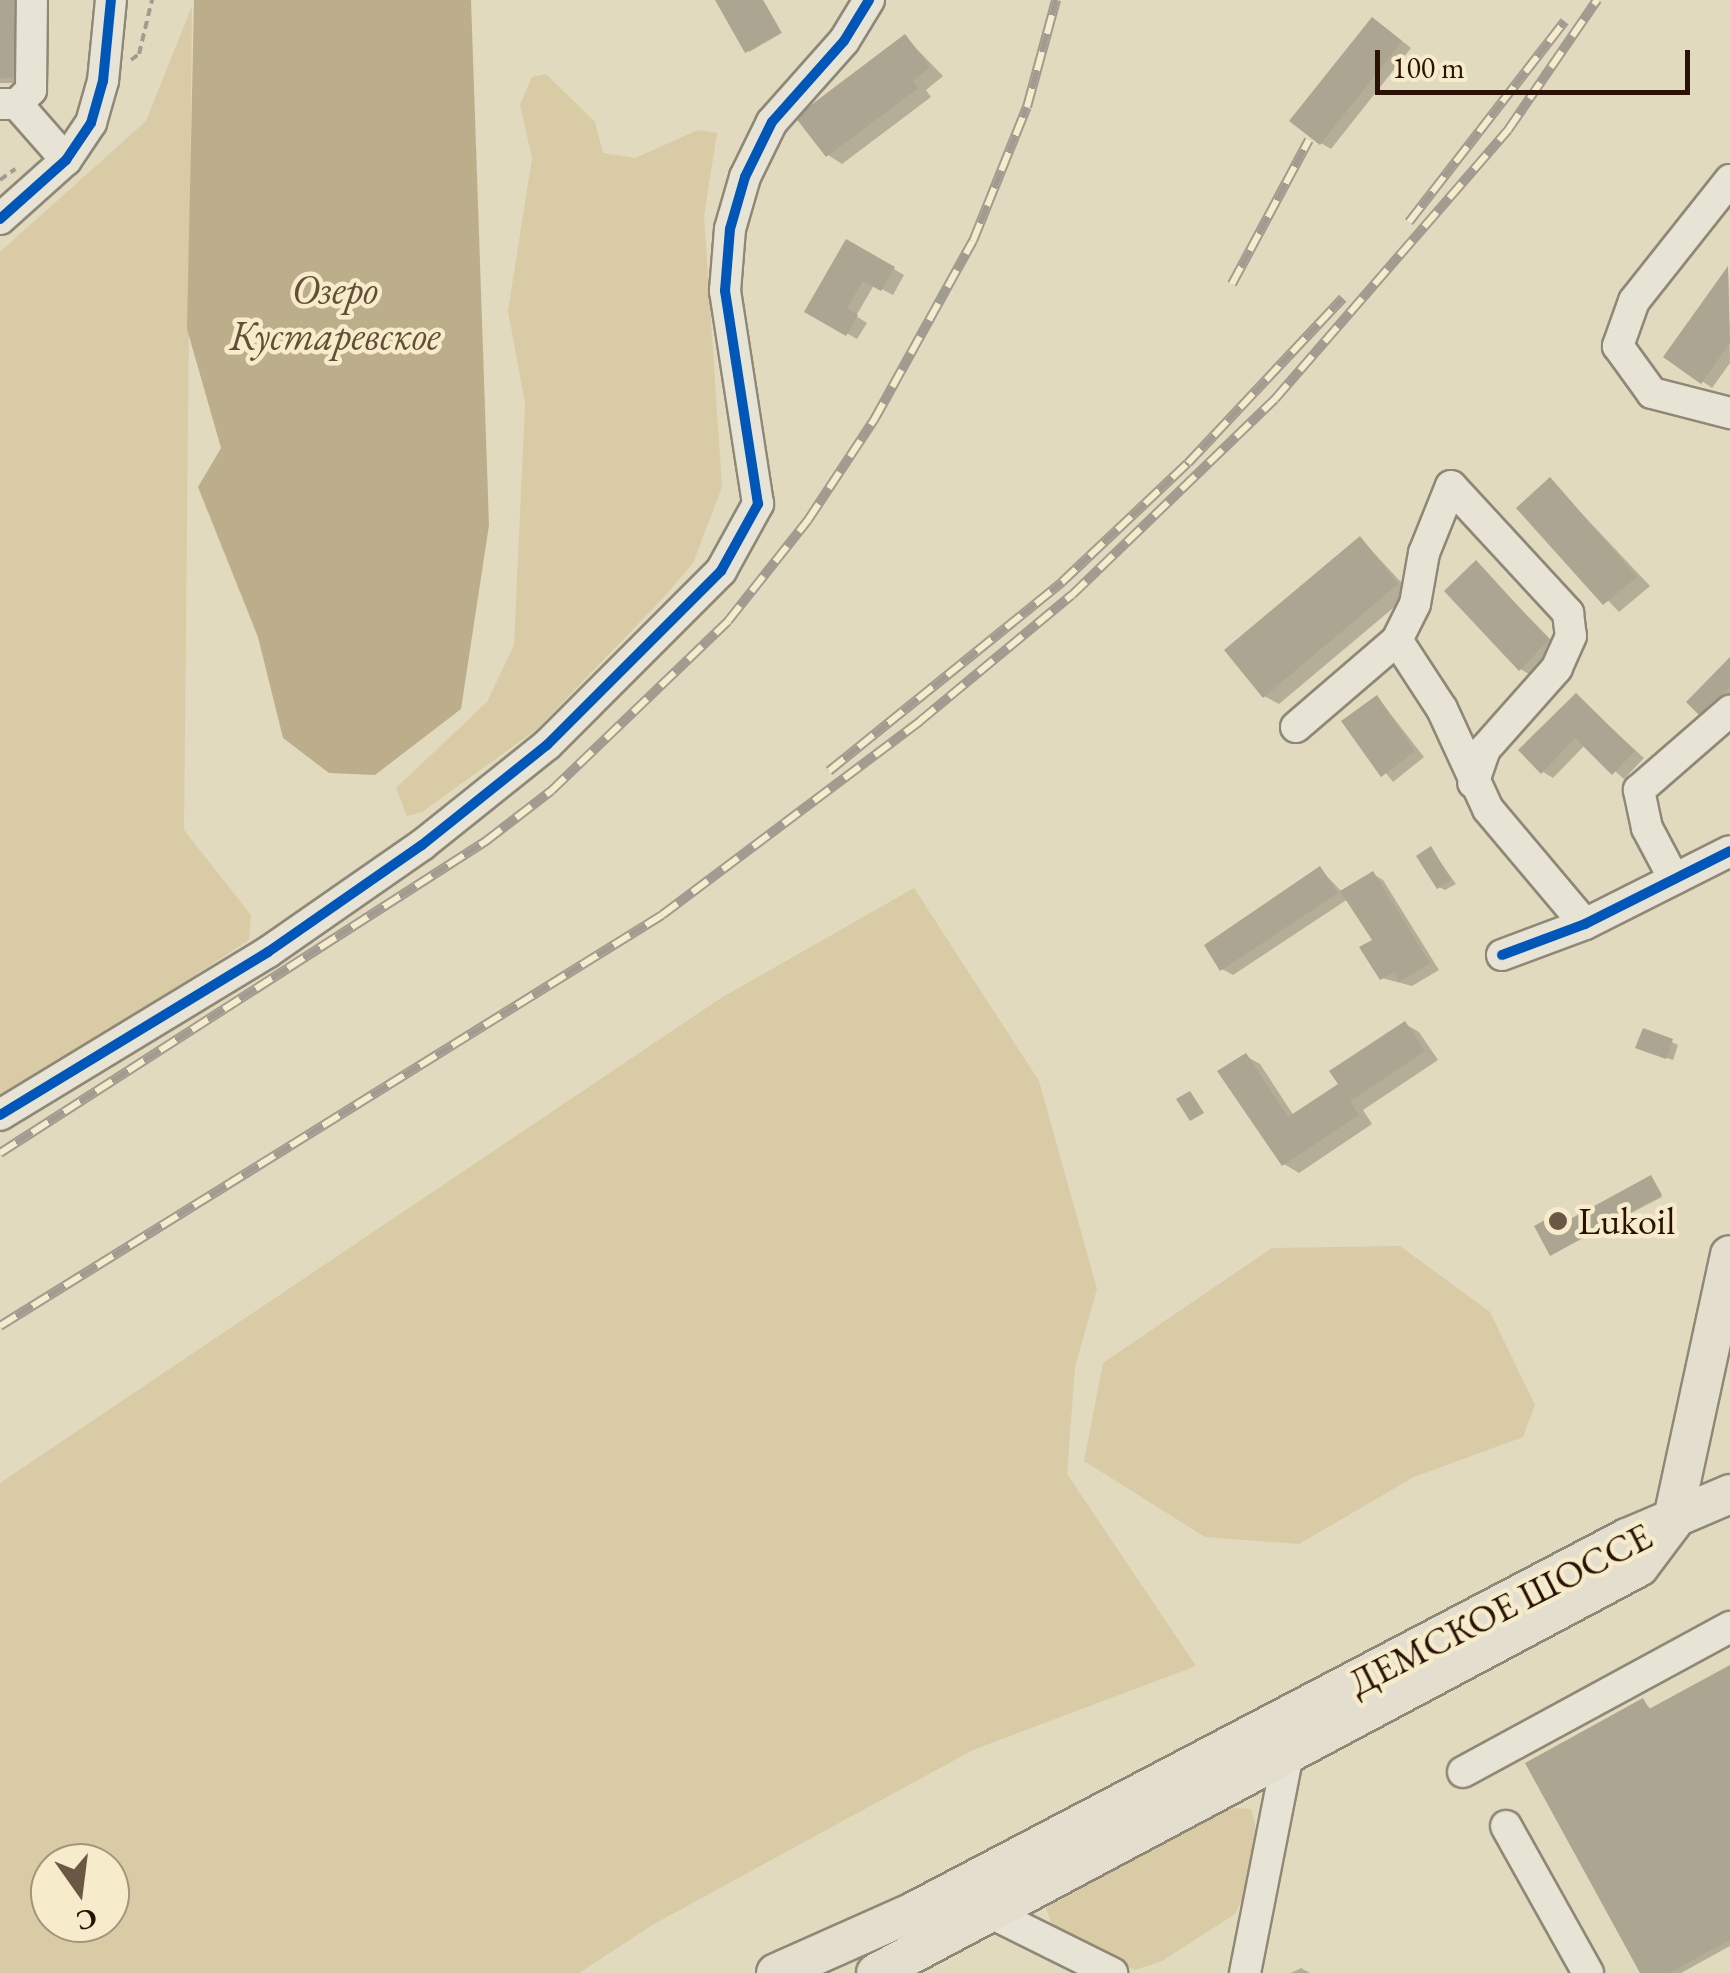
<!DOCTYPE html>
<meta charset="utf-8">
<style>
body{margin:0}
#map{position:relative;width:1730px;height:1973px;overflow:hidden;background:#e2dabe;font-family:"EB Garamond",serif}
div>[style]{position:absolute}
.green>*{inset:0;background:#d8cba6}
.water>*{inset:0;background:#bdae8b}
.shadow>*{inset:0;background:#0003}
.building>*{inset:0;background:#aca591}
.path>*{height:4px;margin-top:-2px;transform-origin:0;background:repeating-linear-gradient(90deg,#a29c90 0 8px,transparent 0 13px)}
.roads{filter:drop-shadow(2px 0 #908877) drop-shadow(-2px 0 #908877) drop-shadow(0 2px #908877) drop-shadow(0 -2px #908877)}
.minor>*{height:30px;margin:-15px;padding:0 15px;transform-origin:15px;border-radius:15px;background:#e7e3d5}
.major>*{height:38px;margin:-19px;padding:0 19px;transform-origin:19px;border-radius:19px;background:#e3dece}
.rail>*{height:10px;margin-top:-5px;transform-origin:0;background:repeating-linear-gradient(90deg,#f6eccb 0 19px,#a29c90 0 38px);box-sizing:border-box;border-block:2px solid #a29c90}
.cycleway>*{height:10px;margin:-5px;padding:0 5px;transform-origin:5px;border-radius:5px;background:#0057b8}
.dots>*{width:28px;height:28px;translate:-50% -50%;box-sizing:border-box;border:5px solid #f6eccb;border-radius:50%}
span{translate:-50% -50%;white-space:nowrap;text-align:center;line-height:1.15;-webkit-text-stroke:9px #f6eccb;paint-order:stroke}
.poi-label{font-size:38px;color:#291103}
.left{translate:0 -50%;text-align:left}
.street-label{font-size:38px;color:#291103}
.water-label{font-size:40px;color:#644f36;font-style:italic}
.north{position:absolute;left:30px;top:1843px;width:100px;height:100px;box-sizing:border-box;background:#f6eccb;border:2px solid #a4947b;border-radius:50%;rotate:166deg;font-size:28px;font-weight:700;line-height:40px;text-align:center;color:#291103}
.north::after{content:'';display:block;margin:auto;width:35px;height:45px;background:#6a5744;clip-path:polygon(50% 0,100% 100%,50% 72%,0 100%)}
.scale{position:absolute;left:1375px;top:50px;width:315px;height:45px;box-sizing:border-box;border:5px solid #291103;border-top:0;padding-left:12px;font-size:30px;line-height:35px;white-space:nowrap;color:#291103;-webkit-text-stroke:8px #f6eccb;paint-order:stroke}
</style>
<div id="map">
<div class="green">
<i style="clip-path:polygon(192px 6px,184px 830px,251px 915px,249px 940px,0 1102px,0 252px,146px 121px)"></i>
<i style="clip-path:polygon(546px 74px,595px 122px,603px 153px,635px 158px,698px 130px,717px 133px,704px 216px,722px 487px,693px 563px,664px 597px,537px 729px,422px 812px,407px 816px,396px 788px,487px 702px,514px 645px,525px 403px,508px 311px,532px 158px,520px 105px,532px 77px)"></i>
<i style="clip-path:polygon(evenodd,914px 888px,1039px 1081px,1097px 1289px,1075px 1367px,1067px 1474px,1196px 1666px,973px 1750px,654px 1924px,579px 1973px,0 1973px,0 1483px,721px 998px,914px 888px,50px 1863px,110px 1863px,110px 1923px,50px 1923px,50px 1863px)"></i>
<i style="clip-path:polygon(1400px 1246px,1490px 1312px,1535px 1405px,1523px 1437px,1414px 1477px,1299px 1544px,1205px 1537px,1084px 1461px,1103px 1363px,1272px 1248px)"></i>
<i style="clip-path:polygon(1234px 1808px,1251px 1809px,1255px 1824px,1255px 1873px,1235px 1914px,1162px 1961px,1135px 1970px,1054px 1931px,1046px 1908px,1189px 1824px)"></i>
</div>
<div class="water">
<i style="clip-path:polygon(194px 0,471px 0,489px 525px,461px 709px,375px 775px,329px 773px,283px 738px,258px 637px,198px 487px,221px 448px,187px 329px)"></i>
</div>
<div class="shadow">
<i style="clip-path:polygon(0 0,27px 83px,0 83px)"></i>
<i style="clip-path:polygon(717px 0,763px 0,782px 33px,749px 52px)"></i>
<i style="clip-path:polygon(1383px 26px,1411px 48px,1331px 149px,1321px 143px)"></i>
<i style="clip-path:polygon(905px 37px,943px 76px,926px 90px,931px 97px,842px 164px,828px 155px)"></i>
<i style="clip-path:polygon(847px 242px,904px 275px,893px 295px,874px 285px,856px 316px,867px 323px,857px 339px,808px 311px)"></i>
<i style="clip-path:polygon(1728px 270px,1730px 363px,1712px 388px,1666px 356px)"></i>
<i style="clip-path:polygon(1550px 480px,1650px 586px,1619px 612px,1520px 508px)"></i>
<i style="clip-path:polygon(1361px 539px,1411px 593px,1279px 704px,1264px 696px)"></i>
<i style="clip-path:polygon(1476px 563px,1558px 647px,1531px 675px,1520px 669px)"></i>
<i style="clip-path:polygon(1730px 661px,1730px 703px,1712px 720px,1701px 714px)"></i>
<i style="clip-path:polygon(1576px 696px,1644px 758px,1624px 779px,1585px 745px,1553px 778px,1543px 772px)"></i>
<i style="clip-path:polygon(1378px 698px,1424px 757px,1393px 782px,1345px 721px)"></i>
<i style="clip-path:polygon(1431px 849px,1456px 884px,1445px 890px,1439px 887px)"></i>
<i style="clip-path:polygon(1320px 869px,1343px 893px,1373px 874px,1383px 880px,1439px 970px,1412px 986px,1382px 978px,1376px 941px,1348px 899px,1233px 975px,1222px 969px)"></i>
<i style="clip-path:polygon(1405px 1024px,1419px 1032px,1438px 1060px,1363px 1110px,1372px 1124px,1299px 1173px,1284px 1164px,1246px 1056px,1260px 1064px,1294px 1116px,1341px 1085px)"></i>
<i style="clip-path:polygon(1672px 1042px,1678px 1045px,1673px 1060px,1645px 1050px)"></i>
<i style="clip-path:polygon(1653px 1179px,1662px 1197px,1552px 1254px,1558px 1216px,1564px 1225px)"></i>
<i style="clip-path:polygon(1730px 1668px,1730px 1946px,1681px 1973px,1642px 1973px,1643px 1701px,1652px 1710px)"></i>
<i style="clip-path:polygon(1301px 1968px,1310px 1973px,1291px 1973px)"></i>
</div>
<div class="building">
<i style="clip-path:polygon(0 0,17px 0,17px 78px,0 78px)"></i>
<i style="clip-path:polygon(715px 0,763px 0,781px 32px,745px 53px)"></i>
<i style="clip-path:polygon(1372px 17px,1402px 41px,1320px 145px,1289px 121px)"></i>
<i style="clip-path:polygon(905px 34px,930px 67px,913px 81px,918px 88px,826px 157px,795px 117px)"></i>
<i style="clip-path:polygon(846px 239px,895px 267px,881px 291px,863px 281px,847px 308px,858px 315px,846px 336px,804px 312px)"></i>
<i style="clip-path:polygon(1728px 266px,1730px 343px,1701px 384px,1663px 357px)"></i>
<i style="clip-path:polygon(1550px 477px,1637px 577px,1603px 605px,1516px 508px)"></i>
<i style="clip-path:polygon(1360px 536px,1398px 584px,1263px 698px,1224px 650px)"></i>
<i style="clip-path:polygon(1476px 560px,1549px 640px,1519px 671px,1444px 591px)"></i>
<i style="clip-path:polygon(1730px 657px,1730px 687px,1700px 716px,1686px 702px)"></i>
<i style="clip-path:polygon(1576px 693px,1635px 751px,1612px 775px,1575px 738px,1541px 774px,1518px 750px)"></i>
<i style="clip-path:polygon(1377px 695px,1415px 751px,1381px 777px,1341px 721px)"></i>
<i style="clip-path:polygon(1431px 846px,1451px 880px,1437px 889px,1416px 856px)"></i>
<i style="clip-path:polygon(1320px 866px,1338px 893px,1220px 971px,1204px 945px)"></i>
<i style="clip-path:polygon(1373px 871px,1430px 963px,1399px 982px,1394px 972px,1380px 980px,1359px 947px,1372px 940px,1340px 891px)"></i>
<i style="clip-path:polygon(1405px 1021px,1425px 1051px,1350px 1101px,1359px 1115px,1282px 1166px,1217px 1071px,1246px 1053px,1288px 1117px,1338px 1084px,1329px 1071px)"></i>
<i style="clip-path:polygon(1643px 1028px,1673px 1039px,1666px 1059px,1635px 1048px)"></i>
<i style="clip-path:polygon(1190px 1091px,1204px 1113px,1190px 1121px,1176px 1099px)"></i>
<i style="clip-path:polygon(1651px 1175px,1662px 1195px,1550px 1256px,1534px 1226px,1558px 1213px,1563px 1223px)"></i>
<i style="clip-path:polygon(1730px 1665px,1730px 1940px,1669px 1973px,1640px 1973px,1525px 1763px,1643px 1698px,1649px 1709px)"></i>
</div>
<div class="path">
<i style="left:131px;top:60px;width:10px;rotate:-37deg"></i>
<i style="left:139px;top:54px;width:56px;rotate:-76.5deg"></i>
<i style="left:0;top:180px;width:19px;rotate:-36deg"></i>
</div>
<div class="roads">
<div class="minor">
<i style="left:0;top:104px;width:17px"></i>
<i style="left:17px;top:104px;width:20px;rotate:-45deg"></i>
<i style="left:31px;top:90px;width:90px;rotate:-89.4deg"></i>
<i style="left:17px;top:104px;width:74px;rotate:48.8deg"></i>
<i style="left:1730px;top:180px;width:154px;rotate:128.4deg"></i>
<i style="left:1634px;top:301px;width:48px;rotate:109.6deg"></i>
<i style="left:1618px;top:346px;width:58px;rotate:54.1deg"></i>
<i style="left:1652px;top:393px;width:81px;rotate:14.4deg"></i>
<i style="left:0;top:219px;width:89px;rotate:-41.8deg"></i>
<i style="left:66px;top:160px;width:45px;rotate:-56deg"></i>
<i style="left:91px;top:123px;width:44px;rotate:-74.1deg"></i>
<i style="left:103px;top:81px;width:81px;rotate:-84.4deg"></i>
<i style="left:1397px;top:640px;width:40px;rotate:-63.4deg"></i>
<i style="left:1415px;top:604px;width:52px;rotate:-80deg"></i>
<i style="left:1424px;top:553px;width:72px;rotate:-68.1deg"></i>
<i style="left:1451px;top:486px;width:173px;rotate:47.3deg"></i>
<i style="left:1568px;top:613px;width:23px;rotate:83deg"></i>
<i style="left:1571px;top:636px;width:35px;rotate:114deg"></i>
<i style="left:1557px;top:668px;width:108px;rotate:131.6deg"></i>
<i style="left:1485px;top:749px;width:36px;rotate:109deg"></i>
<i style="left:1296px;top:727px;width:133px;rotate:-40.7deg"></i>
<i style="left:1397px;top:640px;width:82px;rotate:56.9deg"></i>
<i style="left:1442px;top:709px;width:110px;rotate:65.3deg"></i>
<i style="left:1488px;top:809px;width:150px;rotate:49.9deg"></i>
<i style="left:1674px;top:879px;width:58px;rotate:-117.9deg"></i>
<i style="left:1647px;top:828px;width:39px;rotate:-102deg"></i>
<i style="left:1639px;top:790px;width:121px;rotate:-41deg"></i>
<i style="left:1502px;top:955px;width:89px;rotate:-20.5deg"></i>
<i style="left:1585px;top:924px;width:162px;rotate:-26.7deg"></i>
<i style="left:0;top:1115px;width:314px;rotate:-31.3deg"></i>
<i style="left:268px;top:952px;width:188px;rotate:-34.8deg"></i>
<i style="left:422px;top:845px;width:160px;rotate:-38.7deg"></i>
<i style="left:547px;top:745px;width:246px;rotate:-45deg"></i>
<i style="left:721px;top:571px;width:77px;rotate:-61.1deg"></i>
<i style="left:758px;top:504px;width:216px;rotate:-98.8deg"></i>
<i style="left:725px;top:291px;width:62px;rotate:-85.4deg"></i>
<i style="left:730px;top:229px;width:54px;rotate:-73.9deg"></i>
<i style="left:745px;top:177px;width:61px;rotate:-63.9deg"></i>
<i style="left:772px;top:122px;width:108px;rotate:-48.4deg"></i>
<i style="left:844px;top:41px;width:48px;rotate:-58.6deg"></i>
<i style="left:1463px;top:1772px;width:304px;rotate:-28.5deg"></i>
<i style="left:1506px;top:1826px;width:168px;rotate:60.8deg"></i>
<i style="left:995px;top:1915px;width:131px;rotate:26.4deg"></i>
<i style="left:1245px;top:1973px;width:218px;rotate:-78.9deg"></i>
</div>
<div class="major">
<i style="left:776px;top:1973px;width:150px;rotate:-24deg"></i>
<i style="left:913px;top:1912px;width:806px;rotate:-27.65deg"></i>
<i style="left:1627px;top:1538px;width:112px;rotate:-23.1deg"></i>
<i style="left:876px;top:1973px;width:864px;rotate:-28.02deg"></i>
<i style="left:1639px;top:1567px;width:55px;rotate:-53.1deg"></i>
<i style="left:1672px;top:1523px;width:274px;rotate:-77.8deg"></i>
</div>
</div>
<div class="rail">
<i style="left:1409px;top:222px;width:254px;rotate:-52.2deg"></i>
<i style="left:1232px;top:284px;width:163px;rotate:-61.9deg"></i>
<i style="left:829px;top:771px;width:300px;rotate:-39deg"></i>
<i style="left:1062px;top:582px;width:173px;rotate:-43.4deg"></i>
<i style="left:1188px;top:463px;width:226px;rotate:-46.8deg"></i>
<i style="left:0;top:1153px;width:578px;rotate:-32.7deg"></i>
<i style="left:486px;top:841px;width:82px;rotate:-37.6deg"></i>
<i style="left:551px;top:791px;width:245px;rotate:-43.8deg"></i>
<i style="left:728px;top:621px;width:129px;rotate:-51.6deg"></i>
<i style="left:808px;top:520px;width:120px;rotate:-56.6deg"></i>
<i style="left:874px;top:420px;width:205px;rotate:-61.1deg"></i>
<i style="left:973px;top:241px;width:144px;rotate:-68.1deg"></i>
<i style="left:1027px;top:107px;width:111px;rotate:-74.8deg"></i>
<i style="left:0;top:1326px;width:779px;rotate:-31.83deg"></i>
<i style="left:662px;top:915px;width:323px;rotate:-36.9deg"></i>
<i style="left:920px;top:721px;width:197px;rotate:-39.7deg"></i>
<i style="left:1072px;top:595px;width:282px;rotate:-44deg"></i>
<i style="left:1275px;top:399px;width:356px;rotate:-49.1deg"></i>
<i style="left:1508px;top:130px;width:158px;rotate:-55.6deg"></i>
</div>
<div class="cycleway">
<i style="left:0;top:219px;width:89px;rotate:-41.8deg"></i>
<i style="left:66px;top:160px;width:45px;rotate:-56deg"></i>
<i style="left:91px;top:123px;width:44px;rotate:-74.1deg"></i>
<i style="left:103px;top:81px;width:81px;rotate:-84.4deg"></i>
<i style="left:1502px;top:955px;width:89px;rotate:-20.5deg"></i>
<i style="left:1585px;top:924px;width:162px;rotate:-26.7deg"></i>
<i style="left:0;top:1115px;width:314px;rotate:-31.3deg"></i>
<i style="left:268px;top:952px;width:188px;rotate:-34.8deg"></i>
<i style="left:422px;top:845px;width:160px;rotate:-38.7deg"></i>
<i style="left:547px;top:745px;width:246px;rotate:-45deg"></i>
<i style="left:721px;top:571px;width:77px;rotate:-61.1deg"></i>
<i style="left:758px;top:504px;width:216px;rotate:-98.8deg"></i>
<i style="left:725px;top:291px;width:62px;rotate:-85.4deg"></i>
<i style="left:730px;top:229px;width:54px;rotate:-73.9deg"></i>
<i style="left:745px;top:177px;width:61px;rotate:-63.9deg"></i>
<i style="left:772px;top:122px;width:108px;rotate:-48.4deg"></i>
<i style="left:844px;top:41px;width:48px;rotate:-58.6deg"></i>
</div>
<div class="dots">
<i style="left:1558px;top:1221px;background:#6a5744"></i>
</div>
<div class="poi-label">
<span class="left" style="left:1578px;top:1221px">Lukoil</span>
</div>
<div class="street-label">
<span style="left:1500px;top:1609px;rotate:-27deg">ДЕМСКОЕ ШОССЕ</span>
</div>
<div class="water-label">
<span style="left:335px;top:312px">Озеро<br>Кустаревское</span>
</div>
<div class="north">С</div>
<div class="scale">100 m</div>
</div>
